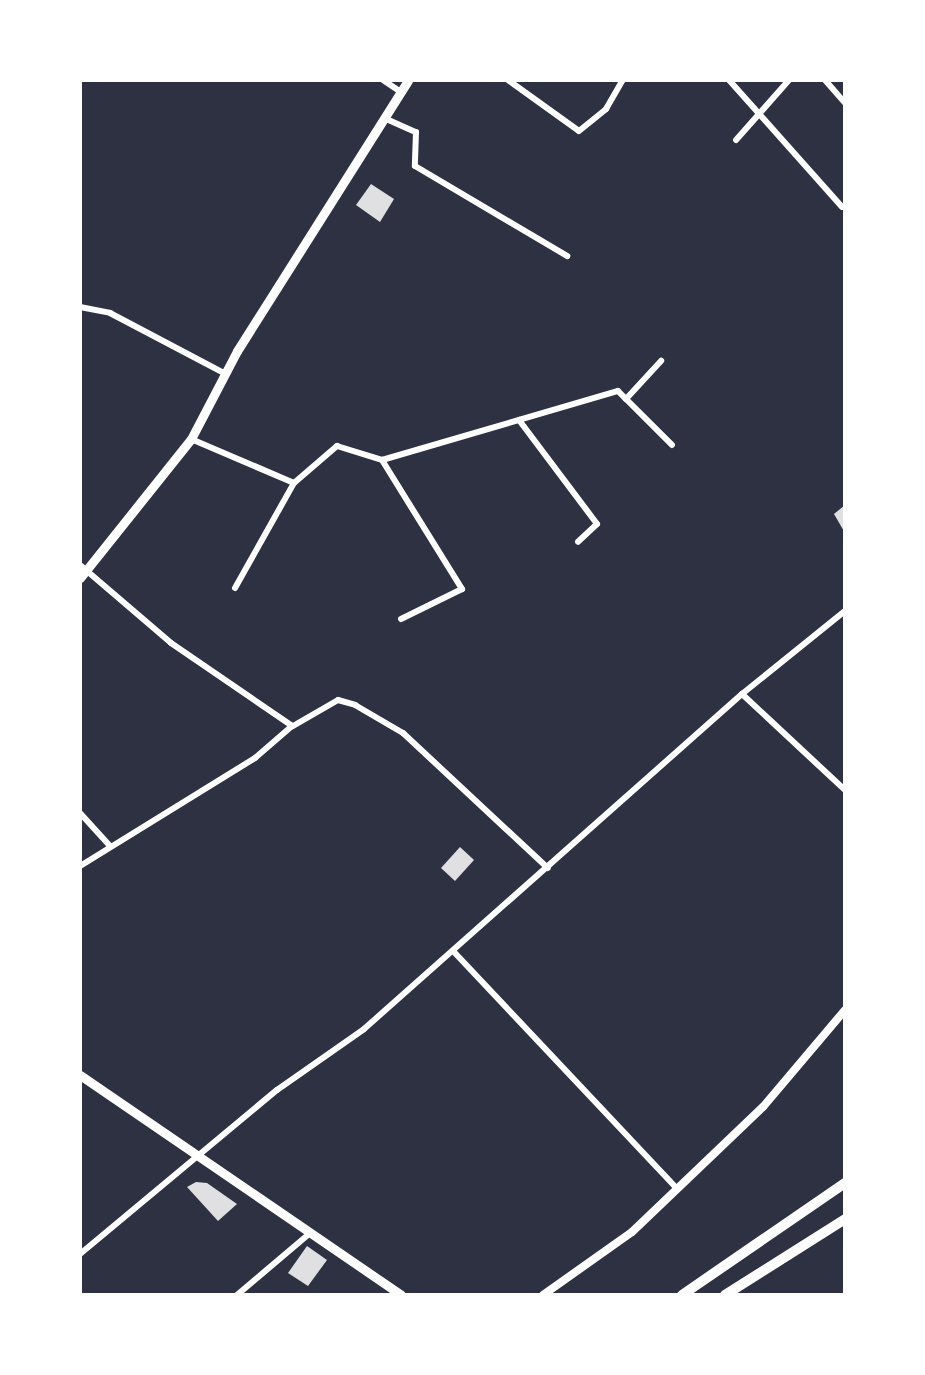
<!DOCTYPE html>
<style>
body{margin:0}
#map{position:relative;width:925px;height:1375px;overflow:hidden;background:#2d3142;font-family:"Archivo Narrow",sans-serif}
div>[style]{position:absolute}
.building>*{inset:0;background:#e0e0e3}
.minor>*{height:6px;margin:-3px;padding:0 3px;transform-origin:3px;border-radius:3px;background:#fff}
.tertiary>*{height:8px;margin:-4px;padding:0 4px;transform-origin:4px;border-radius:4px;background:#fff}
.secondary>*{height:9px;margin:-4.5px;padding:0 4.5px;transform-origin:4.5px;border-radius:4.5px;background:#fff}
.trunk>*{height:10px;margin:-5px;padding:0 5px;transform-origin:5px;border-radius:5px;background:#fff}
span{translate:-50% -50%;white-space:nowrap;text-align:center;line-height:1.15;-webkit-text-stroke:10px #fff;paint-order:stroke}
.frame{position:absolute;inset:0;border:82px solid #fff;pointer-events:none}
</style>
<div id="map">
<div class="building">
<i style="clip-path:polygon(371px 184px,394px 199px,380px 222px,356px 205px)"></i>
<i style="clip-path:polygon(845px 505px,845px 533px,834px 514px)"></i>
<i style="clip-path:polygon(460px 847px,474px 860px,455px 881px,441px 868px)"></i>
<i style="clip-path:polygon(196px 1182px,207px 1183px,237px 1204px,218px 1221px,187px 1187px)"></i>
<i style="clip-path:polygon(307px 1246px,327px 1260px,308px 1286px,288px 1273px)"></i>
</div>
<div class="minor">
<i style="left:383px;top:80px;width:22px;rotate:34deg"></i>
<i style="left:508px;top:80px;width:87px;rotate:35.7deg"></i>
<i style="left:579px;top:131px;width:35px;rotate:-39deg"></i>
<i style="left:606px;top:109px;width:34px;rotate:-60deg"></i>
<i style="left:729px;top:80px;width:170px;rotate:48.3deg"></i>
<i style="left:825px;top:80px;width:30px;rotate:49deg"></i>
<i style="left:384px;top:118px;width:35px;rotate:24deg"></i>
<i style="left:416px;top:132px;width:34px;rotate:92deg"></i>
<i style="left:415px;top:166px;width:177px;rotate:30.6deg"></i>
<i style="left:736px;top:140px;width:80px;rotate:-48.5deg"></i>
<i style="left:80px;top:307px;width:31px;rotate:11deg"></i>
<i style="left:110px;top:313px;width:129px;rotate:27.8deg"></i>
<i style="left:626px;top:399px;width:65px;rotate:45deg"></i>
<i style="left:519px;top:420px;width:130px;rotate:53.1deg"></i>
<i style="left:597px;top:524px;width:26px;rotate:137deg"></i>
<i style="left:191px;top:439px;width:112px;rotate:23.1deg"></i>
<i style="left:382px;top:460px;width:152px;rotate:58.2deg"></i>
<i style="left:462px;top:589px;width:68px;rotate:153.8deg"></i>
<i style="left:80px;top:565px;width:120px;rotate:40.6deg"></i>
<i style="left:171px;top:643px;width:147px;rotate:34.4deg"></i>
<i style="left:292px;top:726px;width:49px;rotate:139.1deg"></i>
<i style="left:255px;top:758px;width:206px;rotate:148.3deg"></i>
<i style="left:235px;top:588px;width:120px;rotate:-60.7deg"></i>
<i style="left:294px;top:483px;width:57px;rotate:-40.7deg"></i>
<i style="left:337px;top:446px;width:47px;rotate:17.3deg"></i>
<i style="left:382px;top:460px;width:246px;rotate:-16.3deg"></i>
<i style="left:618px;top:391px;width:11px;rotate:45deg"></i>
<i style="left:626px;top:399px;width:52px;rotate:-47.4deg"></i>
<i style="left:742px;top:694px;width:141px;rotate:43deg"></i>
<i style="left:293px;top:726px;width:52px;rotate:-30deg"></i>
<i style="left:338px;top:700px;width:18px;rotate:16deg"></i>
<i style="left:355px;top:705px;width:56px;rotate:30.3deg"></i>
<i style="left:403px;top:733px;width:198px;rotate:43deg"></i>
<i style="left:80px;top:813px;width:43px;rotate:47.8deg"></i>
<i style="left:454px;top:952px;width:325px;rotate:46.7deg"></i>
<i style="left:80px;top:1254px;width:256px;rotate:-39.8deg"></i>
<i style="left:277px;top:1090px;width:106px;rotate:-35deg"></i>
<i style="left:364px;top:1029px;width:505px;rotate:-41.55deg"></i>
<i style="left:742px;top:694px;width:132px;rotate:-38.9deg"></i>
<i style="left:237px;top:1295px;width:94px;rotate:-40.3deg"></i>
</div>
<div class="tertiary">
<i style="left:543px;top:1295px;width:109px;rotate:-35.3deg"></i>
<i style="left:632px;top:1232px;width:181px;rotate:-43.7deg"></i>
<i style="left:763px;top:1107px;width:127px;rotate:-49.8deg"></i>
</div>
<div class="secondary">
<i style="left:80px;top:578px;width:178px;rotate:-51.4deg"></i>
<i style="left:191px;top:439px;width:99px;rotate:-62.4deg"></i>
<i style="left:237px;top:351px;width:320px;rotate:-57.7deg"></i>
<i style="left:80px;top:1075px;width:389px;rotate:34.4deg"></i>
</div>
<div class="trunk">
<i style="left:682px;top:1295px;width:198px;rotate:-34.5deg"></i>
<i style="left:725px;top:1295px;width:142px;rotate:-32.3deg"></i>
</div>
<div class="frame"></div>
</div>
